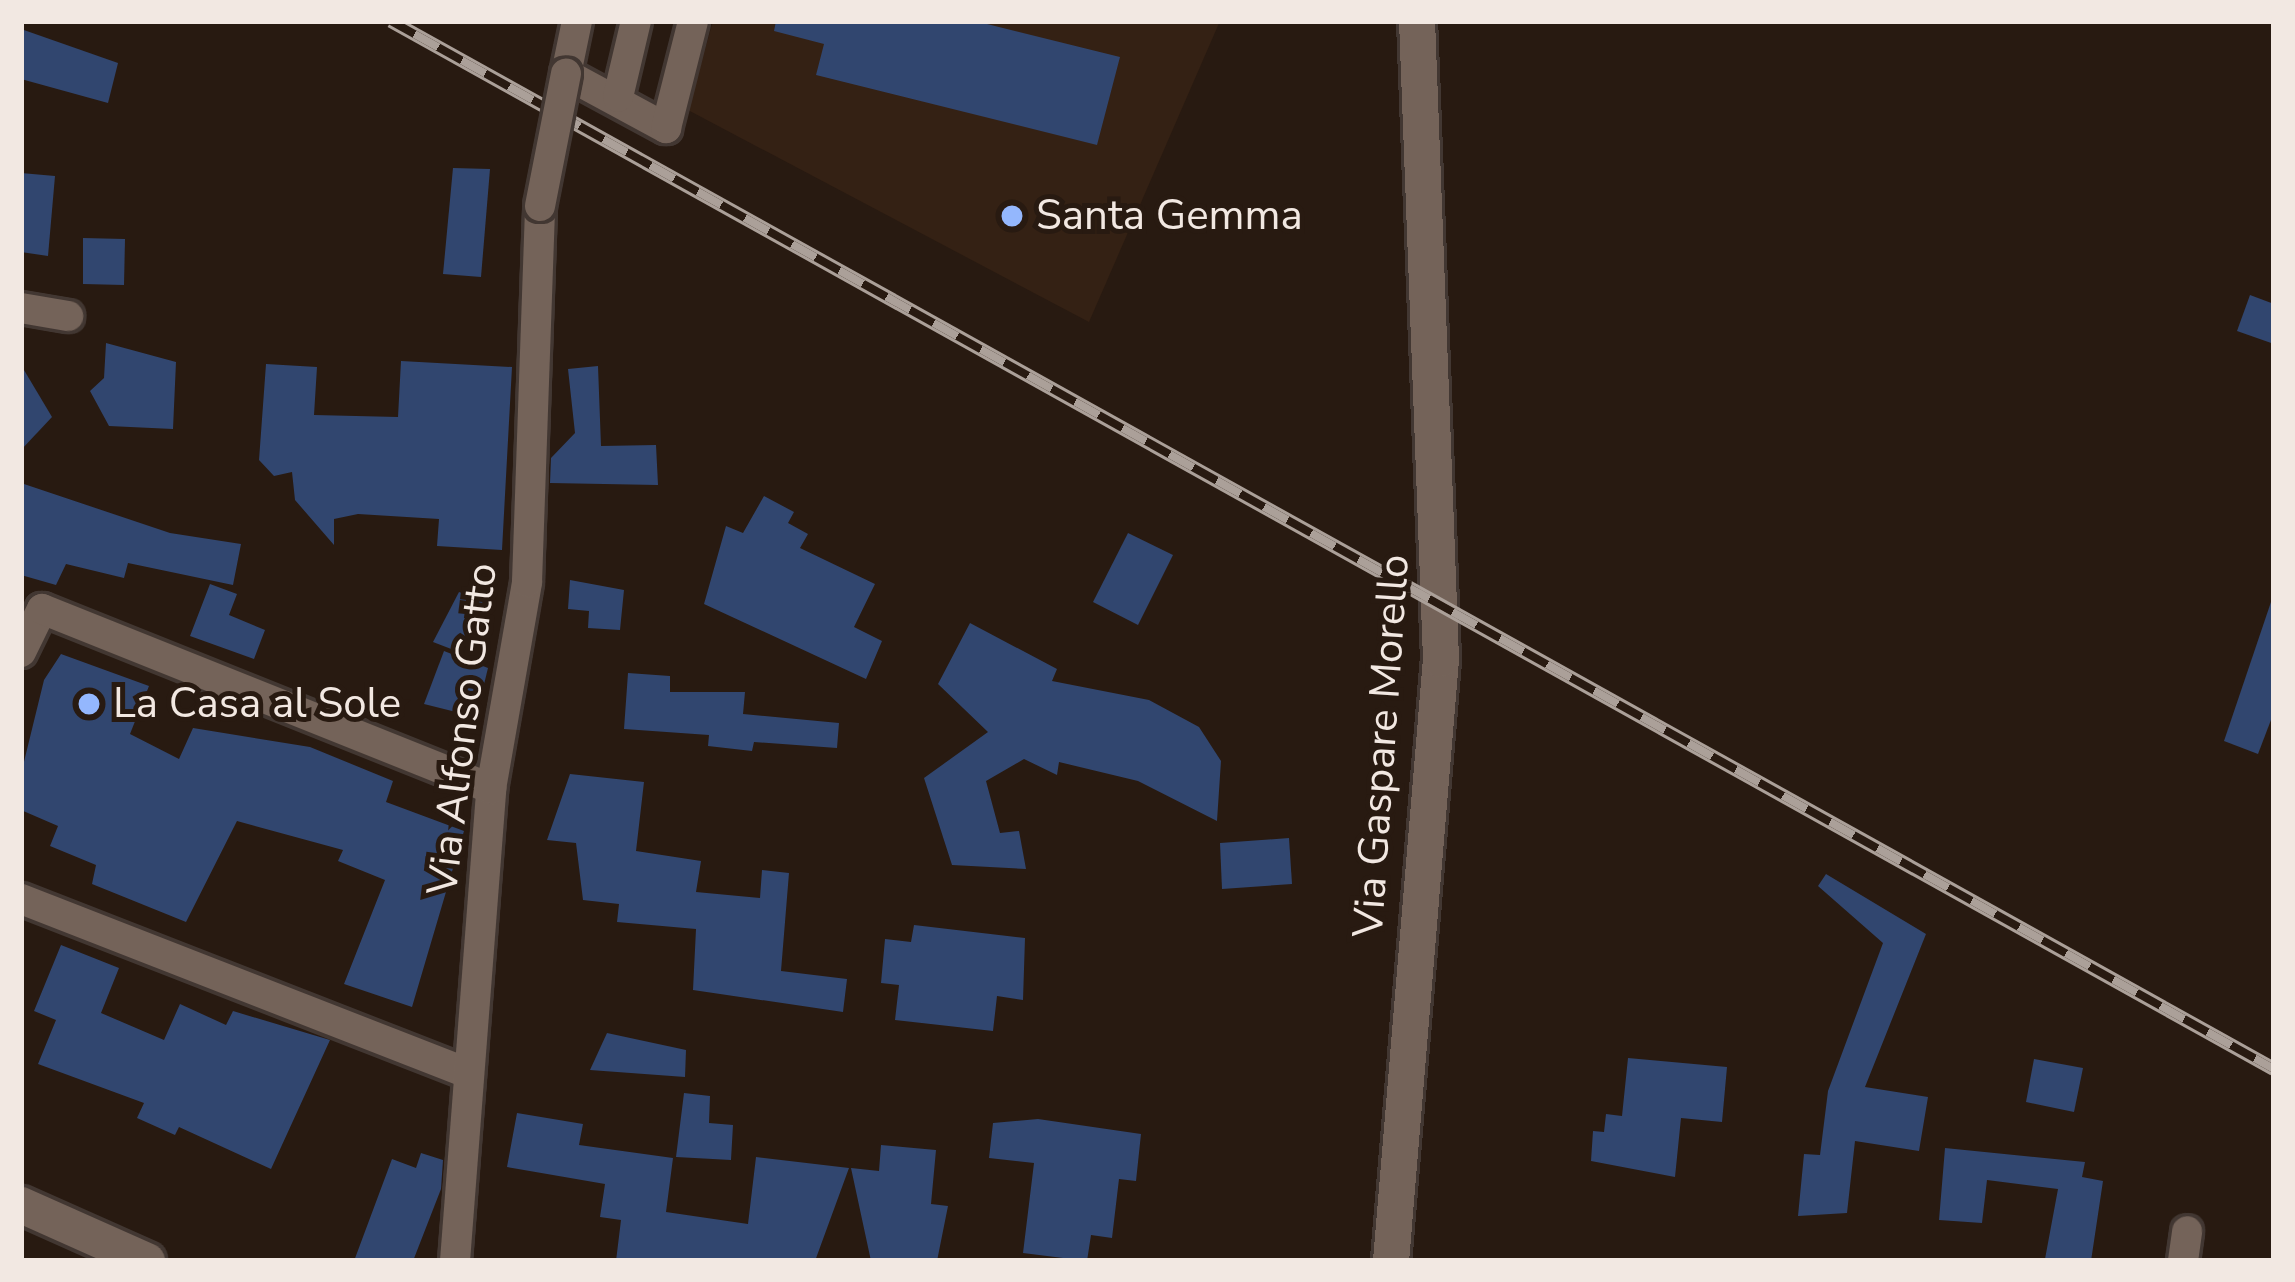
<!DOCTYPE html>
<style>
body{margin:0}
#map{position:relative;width:2295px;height:1282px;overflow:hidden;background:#281a11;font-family:"Nunito Sans",sans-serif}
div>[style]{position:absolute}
.built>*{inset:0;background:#342114}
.building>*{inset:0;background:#31466f}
.roads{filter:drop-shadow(3px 0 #423732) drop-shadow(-3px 0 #423732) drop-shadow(0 3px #423732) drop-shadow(0 -3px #423732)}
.street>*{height:30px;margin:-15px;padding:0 15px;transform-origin:15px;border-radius:15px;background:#746359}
.secondary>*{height:36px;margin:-18px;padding:0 18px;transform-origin:18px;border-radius:18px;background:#746359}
.rail>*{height:14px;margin-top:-7px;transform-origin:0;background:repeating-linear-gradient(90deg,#281a11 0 27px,#aba099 0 54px);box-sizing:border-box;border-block:3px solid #aba099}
.bridges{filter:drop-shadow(3px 0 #423732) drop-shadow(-3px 0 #423732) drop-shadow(0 3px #423732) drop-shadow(0 -3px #423732)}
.street-bridge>*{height:30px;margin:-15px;padding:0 15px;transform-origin:15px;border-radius:15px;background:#746359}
.dots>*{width:33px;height:33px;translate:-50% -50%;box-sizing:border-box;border:6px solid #281a11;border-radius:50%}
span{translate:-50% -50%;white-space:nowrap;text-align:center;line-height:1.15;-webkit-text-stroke:10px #281a11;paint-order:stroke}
.poi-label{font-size:42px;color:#f2e8e2}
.left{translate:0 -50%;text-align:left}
.street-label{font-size:42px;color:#f2e8e2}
.frame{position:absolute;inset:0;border:24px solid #f2e8e2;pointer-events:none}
</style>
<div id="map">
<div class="built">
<i style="clip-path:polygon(713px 21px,1220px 21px,1089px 322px,688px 110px)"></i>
</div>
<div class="building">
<i style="clip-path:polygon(776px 21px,975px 21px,1120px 57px,1097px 145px,816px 75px,824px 44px,774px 31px)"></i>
<i style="clip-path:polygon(21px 29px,118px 63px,108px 103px,21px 79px)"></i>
<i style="clip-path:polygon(453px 168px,490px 169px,481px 277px,443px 274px)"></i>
<i style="clip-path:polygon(21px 173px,55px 176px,48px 256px,21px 252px)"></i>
<i style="clip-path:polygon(83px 238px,125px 239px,124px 285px,83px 284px)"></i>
<i style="clip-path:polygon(2250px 295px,2274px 304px,2274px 344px,2237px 331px)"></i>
<i style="clip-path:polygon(106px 343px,176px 362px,173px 429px,109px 426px,90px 391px,104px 378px)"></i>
<i style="clip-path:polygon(401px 361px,512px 367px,502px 550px,437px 546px,439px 519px,358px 514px,334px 519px,334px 545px,295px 500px,292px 472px,274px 476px,259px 460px,266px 364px,317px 367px,314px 415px,398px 417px)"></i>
<i style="clip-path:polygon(21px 365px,52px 417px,21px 450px)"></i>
<i style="clip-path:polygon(598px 366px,601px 446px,656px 445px,658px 485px,550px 483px,551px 458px,575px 433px,568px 369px)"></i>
<i style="clip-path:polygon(21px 483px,170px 533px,241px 544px,233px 585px,128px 563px,124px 578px,66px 564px,56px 585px,21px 575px)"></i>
<i style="clip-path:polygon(764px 496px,794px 512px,788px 523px,808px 534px,800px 548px,875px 584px,854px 627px,882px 641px,866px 679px,704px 604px,726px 526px,743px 533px)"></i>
<i style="clip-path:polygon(1128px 533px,1173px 555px,1138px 625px,1093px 602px)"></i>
<i style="clip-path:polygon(570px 580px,624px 590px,620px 630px,588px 628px,589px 611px,568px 609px)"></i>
<i style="clip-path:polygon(210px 584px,237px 594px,229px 615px,265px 630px,254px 659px,190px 636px)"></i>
<i style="clip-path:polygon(459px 592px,483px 601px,459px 652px,433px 642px)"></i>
<i style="clip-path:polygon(2272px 599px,2274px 712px,2258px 754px,2224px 741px)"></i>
<i style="clip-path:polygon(970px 623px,1057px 669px,1052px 681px,1149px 700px,1199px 727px,1221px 761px,1217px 821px,1138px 781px,1059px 762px,1057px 775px,1024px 759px,986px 781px,1000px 833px,1019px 831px,1026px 869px,952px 865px,924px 778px,988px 732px,938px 684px)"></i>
<i style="clip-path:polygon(444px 651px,488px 668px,476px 717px,424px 704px)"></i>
<i style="clip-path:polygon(61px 654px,149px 686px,130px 734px,179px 759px,193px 728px,310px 747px,393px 781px,386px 802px,464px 831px,412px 1007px,344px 984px,385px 880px,338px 861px,343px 850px,237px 821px,186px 922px,92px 884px,96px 865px,50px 846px,58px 826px,21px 810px,21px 774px,44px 680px)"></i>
<i style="clip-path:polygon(628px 673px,670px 676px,670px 692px,745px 692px,743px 714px,839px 723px,837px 748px,754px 742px,752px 751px,708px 746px,709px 735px,624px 729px)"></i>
<i style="clip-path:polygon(570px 774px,644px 782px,636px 851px,701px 861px,696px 892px,760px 898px,762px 870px,789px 873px,781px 971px,847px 979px,843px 1012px,693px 990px,696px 929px,617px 922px,619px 904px,583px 900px,576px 843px,547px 840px)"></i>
<i style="clip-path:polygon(1289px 838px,1292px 884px,1222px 889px,1220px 843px)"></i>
<i style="clip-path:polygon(1826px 874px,1926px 934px,1865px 1087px,1928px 1097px,1919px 1151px,1855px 1141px,1847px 1213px,1798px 1216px,1804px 1154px,1820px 1155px,1828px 1091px,1883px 943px,1818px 886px)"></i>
<i style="clip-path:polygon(914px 925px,1025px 938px,1023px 1000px,997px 996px,993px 1031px,895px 1020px,899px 985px,881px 983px,885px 939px,911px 942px)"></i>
<i style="clip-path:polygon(61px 945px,119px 968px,101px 1013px,164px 1040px,180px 1004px,226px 1025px,233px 1011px,330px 1040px,271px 1169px,179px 1127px,175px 1135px,137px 1118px,144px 1103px,38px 1064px,56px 1020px,34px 1011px)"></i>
<i style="clip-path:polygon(607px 1033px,686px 1050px,685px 1077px,590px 1070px)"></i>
<i style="clip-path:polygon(1628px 1058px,1727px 1067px,1722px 1122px,1681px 1118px,1675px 1177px,1591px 1161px,1593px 1131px,1604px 1132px,1606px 1114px,1622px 1116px)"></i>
<i style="clip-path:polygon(2034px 1059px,2083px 1068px,2074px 1112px,2026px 1102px)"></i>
<i style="clip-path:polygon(684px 1093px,710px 1096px,709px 1123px,733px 1125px,731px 1160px,676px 1157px)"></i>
<i style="clip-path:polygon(517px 1113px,583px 1124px,579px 1145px,673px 1158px,666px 1212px,748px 1224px,756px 1157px,849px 1168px,815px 1261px,616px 1261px,621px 1220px,600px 1217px,605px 1184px,507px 1167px)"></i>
<i style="clip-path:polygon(1038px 1119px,1141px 1134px,1136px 1181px,1119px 1179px,1112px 1238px,1091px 1235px,1087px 1261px,1023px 1253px,1034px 1163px,989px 1158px,993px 1123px)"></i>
<i style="clip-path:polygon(881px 1145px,936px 1150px,931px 1204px,948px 1206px,937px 1261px,871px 1261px,851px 1168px,879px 1171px)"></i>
<i style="clip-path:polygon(1945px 1148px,2085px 1162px,2082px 1177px,2103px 1181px,2091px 1261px,2045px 1259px,2058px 1189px,1987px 1180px,1982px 1223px,1939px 1220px)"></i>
<i style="clip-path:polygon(421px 1153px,443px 1160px,441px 1189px,413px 1261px,354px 1261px,392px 1159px,416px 1168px)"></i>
</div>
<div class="roads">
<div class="street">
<i style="left:577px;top:21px;width:54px;rotate:101.7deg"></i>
<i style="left:566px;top:74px;width:114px;rotate:28.4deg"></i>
<i style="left:666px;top:128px;width:110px;rotate:-75.8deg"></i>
<i style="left:618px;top:97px;width:78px;rotate:-76.7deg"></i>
<i style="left:21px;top:308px;width:48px;rotate:9.7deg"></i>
<i style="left:21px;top:652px;width:48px;rotate:-64deg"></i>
<i style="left:42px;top:609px;width:484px;rotate:21.8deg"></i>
<i style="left:21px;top:899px;width:473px;rotate:21.3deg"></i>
<i style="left:455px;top:1261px;width:473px;rotate:-85.6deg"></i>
<i style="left:491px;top:789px;width:210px;rotate:-80.1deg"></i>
<i style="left:527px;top:582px;width:376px;rotate:-88deg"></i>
<i style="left:2183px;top:1261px;width:30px;rotate:-82deg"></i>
</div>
<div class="secondary">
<i style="left:21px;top:1205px;width:138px;rotate:24deg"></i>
<i style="left:1391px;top:1261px;width:604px;rotate:-85.25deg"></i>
<i style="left:1441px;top:659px;width:638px;rotate:-92.15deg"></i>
</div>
</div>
<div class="rail">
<i style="left:391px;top:21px;width:2155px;rotate:29.1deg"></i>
</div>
<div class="bridges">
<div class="street-bridge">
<i style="left:540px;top:206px;width:135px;rotate:-78.9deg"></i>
</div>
</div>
<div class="dots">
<i style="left:1012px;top:216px;background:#94b7fd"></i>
<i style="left:89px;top:704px;background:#94b7fd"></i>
</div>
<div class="poi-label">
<span class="left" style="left:1036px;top:216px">Santa Gemma</span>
<span class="left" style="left:113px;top:704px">La Casa al Sole</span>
</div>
<div class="street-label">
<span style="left:463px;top:729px;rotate:-83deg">Via Alfonso Gatto</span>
<span style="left:1382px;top:746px;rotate:-86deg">Via Gaspare Morello</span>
</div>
<div class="frame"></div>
</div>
